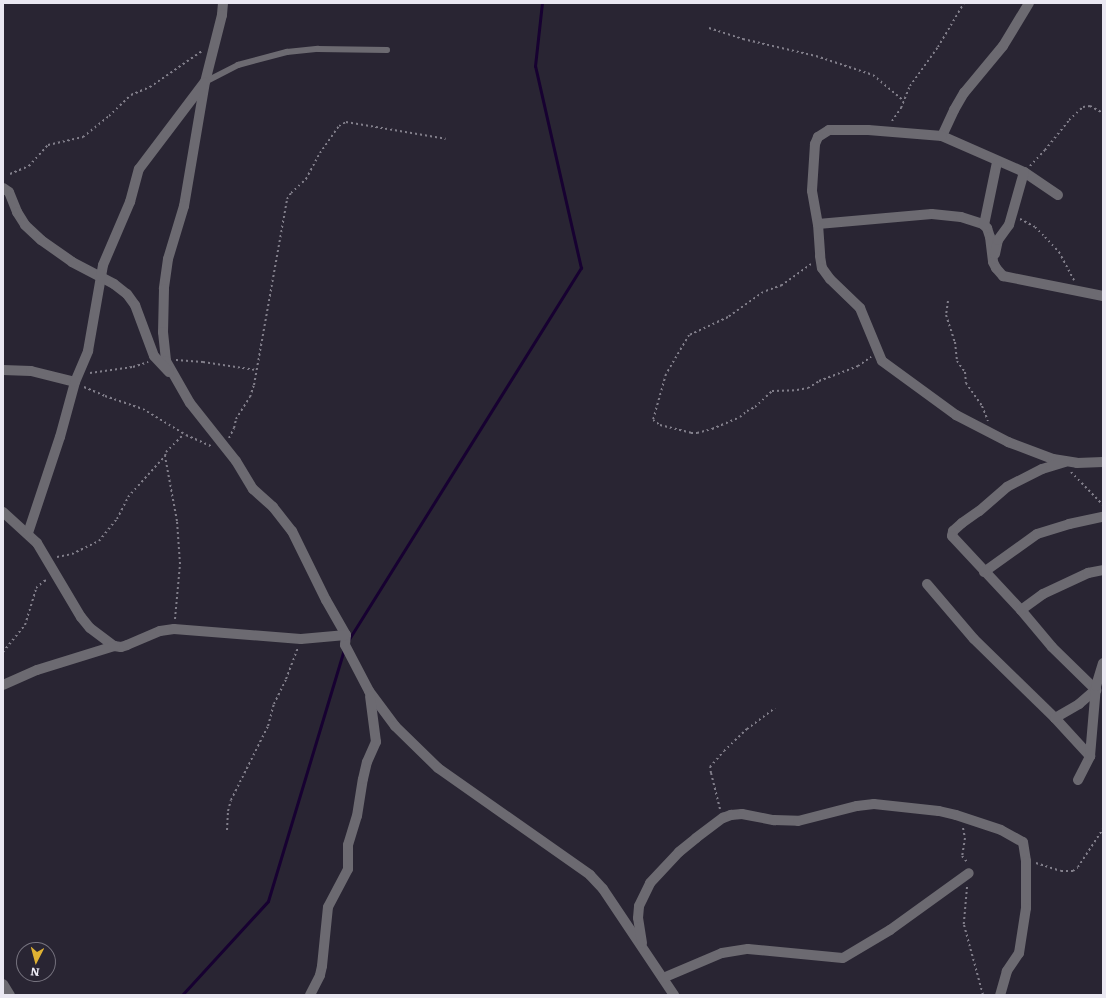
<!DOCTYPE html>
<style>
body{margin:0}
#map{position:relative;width:1106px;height:998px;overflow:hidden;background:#292533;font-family:Literata,serif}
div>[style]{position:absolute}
.stream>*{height:3px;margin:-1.5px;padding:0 1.5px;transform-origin:1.5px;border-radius:1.5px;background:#170131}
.path>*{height:2px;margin-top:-1px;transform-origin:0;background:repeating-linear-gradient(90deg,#817e8a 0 2px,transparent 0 5px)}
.service>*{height:5.5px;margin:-2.75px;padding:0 2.75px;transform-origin:2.75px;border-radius:2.75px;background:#6c6a71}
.minor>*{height:10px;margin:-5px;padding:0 5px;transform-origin:5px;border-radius:5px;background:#6c6a71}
span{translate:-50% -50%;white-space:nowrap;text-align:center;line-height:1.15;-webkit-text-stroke:3px #292533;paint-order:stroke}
.frame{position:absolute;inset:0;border:4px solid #eae8f2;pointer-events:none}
.north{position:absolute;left:16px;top:942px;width:40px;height:40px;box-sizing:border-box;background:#292533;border:1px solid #76737f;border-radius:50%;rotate:186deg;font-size:11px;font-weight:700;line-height:16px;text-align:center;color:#eae8f2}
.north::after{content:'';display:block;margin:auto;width:14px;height:18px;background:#deb133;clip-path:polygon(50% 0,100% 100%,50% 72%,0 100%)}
</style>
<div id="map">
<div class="stream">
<i style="left:349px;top:639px;width:438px;rotate:-58deg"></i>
<i style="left:581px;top:268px;width:207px;rotate:-102.8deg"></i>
<i style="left:535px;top:66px;width:63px;rotate:-83.7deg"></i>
<i style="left:182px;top:995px;width:127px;rotate:-47.5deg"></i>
<i style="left:268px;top:901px;width:263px;rotate:-73.2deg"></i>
</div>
<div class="path">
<i style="left:709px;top:28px;width:36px;rotate:18deg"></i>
<i style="left:743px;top:39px;width:75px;rotate:13.1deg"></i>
<i style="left:816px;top:56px;width:60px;rotate:18.4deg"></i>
<i style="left:873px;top:75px;width:40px;rotate:40deg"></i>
<i style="left:892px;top:121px;width:16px;rotate:-55deg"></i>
<i style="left:901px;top:108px;width:24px;rotate:-68deg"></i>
<i style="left:910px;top:86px;width:48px;rotate:-54.3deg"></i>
<i style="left:938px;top:47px;width:51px;rotate:-59.4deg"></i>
<i style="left:1030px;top:166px;width:22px;rotate:-47deg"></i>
<i style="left:1045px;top:150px;width:38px;rotate:-51deg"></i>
<i style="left:1069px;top:120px;width:19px;rotate:-43deg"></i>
<i style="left:1083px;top:107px;width:7px;rotate:-8deg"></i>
<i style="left:1090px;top:106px;width:15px;rotate:28deg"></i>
<i style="left:10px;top:174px;width:21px;rotate:-23deg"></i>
<i style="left:29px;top:166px;width:28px;rotate:-48deg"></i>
<i style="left:48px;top:145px;width:36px;rotate:-13deg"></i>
<i style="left:83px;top:137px;width:33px;rotate:-39deg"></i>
<i style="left:109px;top:116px;width:30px;rotate:-44deg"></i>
<i style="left:131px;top:95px;width:21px;rotate:-23deg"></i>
<i style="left:150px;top:87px;width:63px;rotate:-34.7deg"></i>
<i style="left:1020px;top:219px;width:17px;rotate:28deg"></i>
<i style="left:1035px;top:227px;width:14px;rotate:45deg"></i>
<i style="left:1045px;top:237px;width:21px;rotate:47deg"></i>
<i style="left:1059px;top:252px;width:32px;rotate:62deg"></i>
<i style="left:811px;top:264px;width:36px;rotate:144deg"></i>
<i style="left:782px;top:285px;width:20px;rotate:160deg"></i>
<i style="left:763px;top:292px;width:43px;rotate:144.5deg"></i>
<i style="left:728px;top:317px;width:43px;rotate:155.2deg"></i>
<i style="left:689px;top:335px;width:45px;rotate:120.5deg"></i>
<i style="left:666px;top:374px;width:48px;rotate:105.8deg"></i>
<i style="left:653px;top:420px;width:9px;rotate:36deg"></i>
<i style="left:660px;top:425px;width:32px;rotate:14deg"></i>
<i style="left:691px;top:433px;width:6px"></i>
<i style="left:697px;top:433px;width:16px;rotate:-15deg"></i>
<i style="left:712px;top:429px;width:30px;rotate:-23deg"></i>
<i style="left:740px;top:417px;width:9px;rotate:-41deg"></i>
<i style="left:747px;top:411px;width:9px;rotate:-27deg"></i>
<i style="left:755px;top:407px;width:23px;rotate:-43deg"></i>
<i style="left:772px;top:391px;width:25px;rotate:-2deg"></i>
<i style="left:797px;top:390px;width:11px;rotate:-10deg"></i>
<i style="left:808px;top:388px;width:13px;rotate:-32deg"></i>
<i style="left:819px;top:381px;width:42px;rotate:-21deg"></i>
<i style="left:858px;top:366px;width:16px;rotate:-35deg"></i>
<i style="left:948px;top:301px;width:14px;rotate:98deg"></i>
<i style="left:946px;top:315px;width:28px;rotate:72deg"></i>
<i style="left:955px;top:342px;width:19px;rotate:84deg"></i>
<i style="left:957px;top:361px;width:14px;rotate:54deg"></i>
<i style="left:965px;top:372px;width:11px;rotate:85deg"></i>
<i style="left:966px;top:383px;width:28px;rotate:55deg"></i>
<i style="left:982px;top:406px;width:16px;rotate:68deg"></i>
<i style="left:176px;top:360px;width:27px;rotate:4deg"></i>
<i style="left:203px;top:362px;width:54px;rotate:8.6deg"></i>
<i style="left:90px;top:373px;width:43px;rotate:-7.9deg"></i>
<i style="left:133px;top:367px;width:16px;rotate:-18deg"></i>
<i style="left:84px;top:387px;width:23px;rotate:23deg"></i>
<i style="left:105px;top:396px;width:40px;rotate:18.9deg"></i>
<i style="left:143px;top:409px;width:50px;rotate:31.2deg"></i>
<i style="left:186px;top:435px;width:27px;rotate:24deg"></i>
<i style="left:229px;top:438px;width:11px;rotate:-63deg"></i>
<i style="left:234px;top:428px;width:9px;rotate:-77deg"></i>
<i style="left:236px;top:419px;width:26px;rotate:-58deg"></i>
<i style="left:250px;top:397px;width:13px;rotate:-72deg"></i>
<i style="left:254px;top:385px;width:189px;rotate:-79.9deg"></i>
<i style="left:287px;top:199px;width:7px;rotate:-56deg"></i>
<i style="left:291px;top:193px;width:21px;rotate:-43deg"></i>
<i style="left:306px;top:179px;width:30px;rotate:-62deg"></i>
<i style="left:320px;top:153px;width:33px;rotate:-55deg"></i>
<i style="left:339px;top:126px;width:8px;rotate:-30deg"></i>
<i style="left:346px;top:122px;width:101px;rotate:9.6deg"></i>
<i style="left:1071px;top:472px;width:46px;rotate:45.9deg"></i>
<i style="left:57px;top:557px;width:15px;rotate:-11deg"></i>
<i style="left:72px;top:554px;width:30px;rotate:-26deg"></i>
<i style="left:99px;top:541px;width:28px;rotate:-51deg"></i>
<i style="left:117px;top:519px;width:25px;rotate:-63deg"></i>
<i style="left:128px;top:497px;width:55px;rotate:-47.9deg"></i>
<i style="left:175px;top:619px;width:55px;rotate:-84.8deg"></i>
<i style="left:180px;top:564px;width:43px;rotate:-94deg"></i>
<i style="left:177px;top:521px;width:66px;rotate:-100.5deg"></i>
<i style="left:165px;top:456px;width:4px;rotate:-76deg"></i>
<i style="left:166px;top:452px;width:25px;rotate:-45deg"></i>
<i style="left:3px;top:652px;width:35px;rotate:-51deg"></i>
<i style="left:25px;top:625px;width:39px;rotate:-73deg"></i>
<i style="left:36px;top:588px;width:11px;rotate:-41deg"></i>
<i style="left:44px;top:581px;width:5px;rotate:-11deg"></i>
<i style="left:720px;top:809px;width:37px;rotate:-104deg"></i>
<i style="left:711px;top:773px;width:6px;rotate:-99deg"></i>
<i style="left:710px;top:767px;width:21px;rotate:-49deg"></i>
<i style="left:724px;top:751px;width:32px;rotate:-44deg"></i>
<i style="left:747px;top:729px;width:35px;rotate:-37deg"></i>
<i style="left:963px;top:828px;width:10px;rotate:79deg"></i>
<i style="left:965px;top:838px;width:18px;rotate:99deg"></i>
<i style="left:962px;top:856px;width:9px;rotate:49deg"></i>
<i style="left:227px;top:830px;width:19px;rotate:-87deg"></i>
<i style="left:228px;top:811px;width:11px;rotate:-75deg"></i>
<i style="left:231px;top:800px;width:83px;rotate:-63.4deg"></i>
<i style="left:268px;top:726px;width:23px;rotate:-75deg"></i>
<i style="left:274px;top:704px;width:28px;rotate:-64deg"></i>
<i style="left:286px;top:679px;width:33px;rotate:-69deg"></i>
<i style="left:1036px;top:863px;width:26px;rotate:18deg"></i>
<i style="left:1061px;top:871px;width:12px"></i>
<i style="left:1073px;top:871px;width:6px;rotate:-39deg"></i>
<i style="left:1078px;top:867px;width:45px;rotate:-56.7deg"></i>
<i style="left:967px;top:887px;width:38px;rotate:95deg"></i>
<i style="left:964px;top:925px;width:73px;rotate:74.8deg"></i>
</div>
<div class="service">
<i style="left:205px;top:82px;width:37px;rotate:-27deg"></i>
<i style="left:238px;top:65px;width:51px;rotate:-14.9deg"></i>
<i style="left:287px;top:52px;width:31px;rotate:-6deg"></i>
<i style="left:318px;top:49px;width:69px;rotate:0.8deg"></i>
</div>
<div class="minor">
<i style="left:223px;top:3px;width:12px;rotate:95deg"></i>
<i style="left:222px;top:15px;width:69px;rotate:104.2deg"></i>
<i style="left:205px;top:82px;width:126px;rotate:99.6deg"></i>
<i style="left:184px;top:206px;width:55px;rotate:106.8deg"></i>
<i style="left:168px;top:259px;width:30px;rotate:98deg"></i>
<i style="left:164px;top:289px;width:43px;rotate:91.3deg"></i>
<i style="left:163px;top:332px;width:29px;rotate:84deg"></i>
<i style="left:166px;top:361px;width:48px;rotate:60.3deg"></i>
<i style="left:190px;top:403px;width:74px;rotate:51.6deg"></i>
<i style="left:236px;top:461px;width:33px;rotate:59deg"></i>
<i style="left:253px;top:489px;width:27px;rotate:42deg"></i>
<i style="left:273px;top:507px;width:31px;rotate:52deg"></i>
<i style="left:292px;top:531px;width:77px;rotate:63.8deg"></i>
<i style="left:326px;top:600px;width:40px;rotate:60.3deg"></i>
<i style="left:346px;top:635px;width:10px;rotate:96deg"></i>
<i style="left:345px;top:645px;width:52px;rotate:62.4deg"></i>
<i style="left:369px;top:691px;width:44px;rotate:53.4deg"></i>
<i style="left:395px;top:726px;width:60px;rotate:44.3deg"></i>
<i style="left:438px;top:768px;width:186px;rotate:35.1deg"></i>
<i style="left:590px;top:875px;width:19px;rotate:47deg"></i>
<i style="left:603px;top:889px;width:128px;rotate:56.2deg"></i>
<i style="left:942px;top:136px;width:29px;rotate:-65deg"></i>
<i style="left:954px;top:110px;width:20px;rotate:-60deg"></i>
<i style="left:964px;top:93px;width:61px;rotate:-50.3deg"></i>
<i style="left:1003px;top:46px;width:50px;rotate:-58.8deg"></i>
<i style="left:3px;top:188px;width:7px;rotate:34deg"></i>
<i style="left:9px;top:192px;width:22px;rotate:68deg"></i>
<i style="left:17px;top:212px;width:15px;rotate:58deg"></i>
<i style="left:25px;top:225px;width:22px;rotate:43deg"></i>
<i style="left:41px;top:240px;width:38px;rotate:35deg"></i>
<i style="left:72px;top:262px;width:47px;rotate:27.6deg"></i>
<i style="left:114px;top:284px;width:16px;rotate:38deg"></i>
<i style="left:127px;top:294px;width:14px;rotate:54deg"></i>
<i style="left:135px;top:305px;width:54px;rotate:69.6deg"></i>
<i style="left:154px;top:356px;width:22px;rotate:47deg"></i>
<i style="left:1058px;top:195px;width:41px;rotate:-145.9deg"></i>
<i style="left:1024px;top:172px;width:90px;rotate:-156.3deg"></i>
<i style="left:942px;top:136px;width:74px;rotate:-175.4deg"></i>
<i style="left:868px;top:130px;width:39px;rotate:180deg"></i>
<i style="left:829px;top:130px;width:13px;rotate:148deg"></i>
<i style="left:818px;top:137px;width:8px;rotate:113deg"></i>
<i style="left:815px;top:144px;width:47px;rotate:93.7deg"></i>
<i style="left:812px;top:191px;width:34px;rotate:80deg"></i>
<i style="left:818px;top:224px;width:32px;rotate:86deg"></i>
<i style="left:820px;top:256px;width:12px;rotate:81deg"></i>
<i style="left:822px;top:268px;width:14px;rotate:54deg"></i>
<i style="left:830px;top:279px;width:42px;rotate:44deg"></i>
<i style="left:860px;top:308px;width:57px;rotate:67.5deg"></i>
<i style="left:882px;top:361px;width:92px;rotate:36.1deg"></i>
<i style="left:956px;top:415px;width:59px;rotate:27.4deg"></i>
<i style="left:1008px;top:442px;width:48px;rotate:20.7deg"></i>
<i style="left:1053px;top:459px;width:24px;rotate:9deg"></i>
<i style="left:1077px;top:463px;width:26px;rotate:-2deg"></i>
<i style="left:818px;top:224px;width:114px;rotate:-5deg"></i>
<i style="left:932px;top:214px;width:29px;rotate:6deg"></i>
<i style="left:961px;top:217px;width:23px;rotate:18deg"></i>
<i style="left:983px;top:224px;width:6px;rotate:45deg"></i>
<i style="left:987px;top:228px;width:9px;rotate:72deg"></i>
<i style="left:990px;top:237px;width:25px;rotate:83deg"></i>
<i style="left:993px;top:262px;width:7px;rotate:63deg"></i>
<i style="left:996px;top:268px;width:11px;rotate:49deg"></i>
<i style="left:1003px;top:276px;width:102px;rotate:11.3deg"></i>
<i style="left:984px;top:225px;width:64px;rotate:-78.3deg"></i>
<i style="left:995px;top:254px;width:14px;rotate:-78deg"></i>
<i style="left:998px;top:240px;width:19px;rotate:-54deg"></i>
<i style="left:1009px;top:225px;width:55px;rotate:-74.2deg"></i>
<i style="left:3px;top:370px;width:28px;rotate:2deg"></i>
<i style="left:31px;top:371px;width:45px;rotate:14deg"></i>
<i style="left:1065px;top:462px;width:24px;rotate:163deg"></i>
<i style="left:1042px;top:469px;width:39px;rotate:153deg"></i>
<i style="left:1007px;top:487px;width:37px;rotate:139deg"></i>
<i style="left:979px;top:511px;width:21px;rotate:145deg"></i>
<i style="left:962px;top:523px;width:12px;rotate:138deg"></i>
<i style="left:953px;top:531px;width:5px;rotate:101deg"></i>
<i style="left:952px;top:536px;width:101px;rotate:47deg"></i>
<i style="left:1021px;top:610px;width:48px;rotate:50deg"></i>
<i style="left:1052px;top:647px;width:62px;rotate:44.3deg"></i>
<i style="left:3px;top:512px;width:46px;rotate:42.4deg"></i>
<i style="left:37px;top:543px;width:86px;rotate:59.3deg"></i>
<i style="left:81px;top:617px;width:14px;rotate:51deg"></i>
<i style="left:90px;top:628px;width:30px;rotate:37deg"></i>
<i style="left:114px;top:646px;width:7px;rotate:8deg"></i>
<i style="left:121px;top:647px;width:6px;rotate:-18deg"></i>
<i style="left:127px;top:645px;width:36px;rotate:-23deg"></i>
<i style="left:160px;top:631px;width:14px;rotate:-8deg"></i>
<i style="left:174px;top:629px;width:127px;rotate:4.5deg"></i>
<i style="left:301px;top:639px;width:45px;rotate:-5.1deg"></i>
<i style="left:28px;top:533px;width:101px;rotate:-71.6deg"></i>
<i style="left:60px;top:437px;width:57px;rotate:-74.7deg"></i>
<i style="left:75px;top:382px;width:34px;rotate:-67deg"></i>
<i style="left:88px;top:351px;width:87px;rotate:-80.1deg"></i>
<i style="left:103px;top:265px;width:69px;rotate:-66.8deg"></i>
<i style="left:130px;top:202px;width:34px;rotate:-75deg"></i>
<i style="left:139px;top:169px;width:108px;rotate:-52.9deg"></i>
<i style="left:984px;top:572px;width:65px;rotate:-35.6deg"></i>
<i style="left:1037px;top:534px;width:34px;rotate:-17deg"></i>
<i style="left:1069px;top:524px;width:35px;rotate:-12deg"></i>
<i style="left:927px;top:584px;width:72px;rotate:49.5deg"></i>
<i style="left:974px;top:639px;width:113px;rotate:44.3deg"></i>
<i style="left:1055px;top:718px;width:52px;rotate:47.4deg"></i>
<i style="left:1021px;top:610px;width:27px;rotate:-36deg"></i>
<i style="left:1043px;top:594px;width:50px;rotate:-25deg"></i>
<i style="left:1088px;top:573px;width:15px;rotate:-11deg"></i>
<i style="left:3px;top:685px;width:37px;rotate:-24deg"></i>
<i style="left:37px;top:670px;width:81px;rotate:-17.3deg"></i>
<i style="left:1055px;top:718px;width:28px;rotate:-30deg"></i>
<i style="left:1079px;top:704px;width:21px;rotate:-41deg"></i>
<i style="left:1078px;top:780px;width:27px;rotate:-63deg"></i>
<i style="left:1090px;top:756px;width:70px;rotate:-85.1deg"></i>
<i style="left:1096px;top:686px;width:24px;rotate:-73deg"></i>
<i style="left:642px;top:943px;width:25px;rotate:-99deg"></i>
<i style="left:638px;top:918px;width:12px;rotate:-85deg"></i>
<i style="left:639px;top:906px;width:25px;rotate:-64deg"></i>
<i style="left:650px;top:883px;width:42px;rotate:-46.9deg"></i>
<i style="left:679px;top:852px;width:22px;rotate:-39deg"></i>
<i style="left:696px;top:838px;width:34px;rotate:-37deg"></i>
<i style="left:723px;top:818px;width:9px;rotate:-21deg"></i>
<i style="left:731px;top:815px;width:11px;rotate:-5deg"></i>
<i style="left:742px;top:814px;width:33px;rotate:11deg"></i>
<i style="left:774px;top:820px;width:24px;rotate:2deg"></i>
<i style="left:798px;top:821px;width:61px;rotate:-14.3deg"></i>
<i style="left:857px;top:806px;width:17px;rotate:-7deg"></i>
<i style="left:874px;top:804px;width:65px;rotate:6.1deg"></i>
<i style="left:939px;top:811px;width:17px;rotate:13deg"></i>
<i style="left:956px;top:815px;width:47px;rotate:18.4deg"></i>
<i style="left:1001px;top:830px;width:25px;rotate:29deg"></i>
<i style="left:1023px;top:842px;width:19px;rotate:81deg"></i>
<i style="left:1026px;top:861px;width:47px;rotate:90deg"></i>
<i style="left:1026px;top:908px;width:46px;rotate:98.8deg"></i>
<i style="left:1019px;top:953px;width:22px;rotate:124deg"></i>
<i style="left:1007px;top:971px;width:25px;rotate:106deg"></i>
<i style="left:663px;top:978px;width:64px;rotate:-23deg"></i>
<i style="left:722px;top:953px;width:26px;rotate:-9deg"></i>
<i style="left:748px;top:949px;width:95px;rotate:5.4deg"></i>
<i style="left:843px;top:958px;width:55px;rotate:-30.8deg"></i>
<i style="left:890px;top:930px;width:97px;rotate:-35.8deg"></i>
<i style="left:3px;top:984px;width:13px;rotate:58deg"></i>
<i style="left:310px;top:995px;width:22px;rotate:-63deg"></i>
<i style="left:320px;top:975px;width:9px;rotate:-77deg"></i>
<i style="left:322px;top:966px;width:59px;rotate:-84.2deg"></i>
<i style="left:328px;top:907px;width:43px;rotate:-62.2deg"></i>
<i style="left:348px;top:869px;width:24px;rotate:-90deg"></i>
<i style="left:348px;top:845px;width:30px;rotate:-73deg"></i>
<i style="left:357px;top:816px;width:37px;rotate:-81deg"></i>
<i style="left:363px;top:779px;width:17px;rotate:-77deg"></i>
<i style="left:367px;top:762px;width:22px;rotate:-66deg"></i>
<i style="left:376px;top:742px;width:46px;rotate:-97.4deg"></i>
</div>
<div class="frame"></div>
<div class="north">N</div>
</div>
